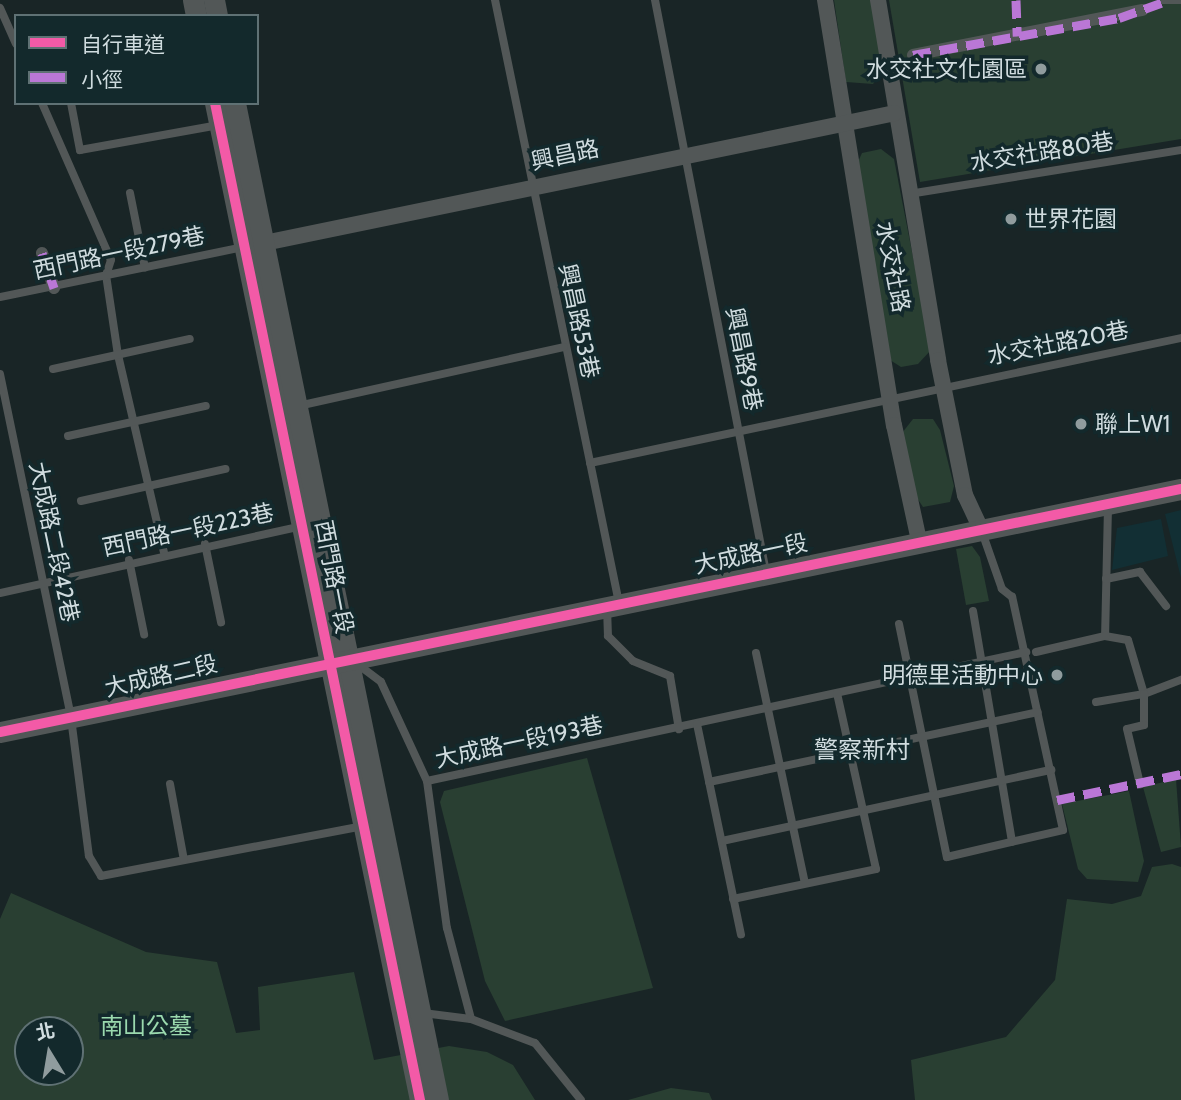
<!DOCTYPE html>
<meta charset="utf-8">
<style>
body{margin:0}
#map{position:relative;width:1181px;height:1100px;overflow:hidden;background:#192526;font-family:Cabin,"Noto Sans TC",sans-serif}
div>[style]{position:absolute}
.built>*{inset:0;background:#122f34}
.green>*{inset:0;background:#293f32}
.service>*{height:8px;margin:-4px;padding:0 4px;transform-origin:4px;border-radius:4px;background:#525757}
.pedestrian>*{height:12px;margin:-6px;padding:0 6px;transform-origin:6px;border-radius:6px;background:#525757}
.minor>*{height:16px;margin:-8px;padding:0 8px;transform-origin:8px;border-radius:8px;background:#525757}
.tertiary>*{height:21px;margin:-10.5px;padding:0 10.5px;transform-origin:10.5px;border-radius:10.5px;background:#525757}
.quiet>*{height:9px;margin-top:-4.5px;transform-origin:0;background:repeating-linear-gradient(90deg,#ba77d6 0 18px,transparent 0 27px)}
.cycleway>*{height:10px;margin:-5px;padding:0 5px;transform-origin:5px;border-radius:5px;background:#f35aa7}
.dots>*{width:19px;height:19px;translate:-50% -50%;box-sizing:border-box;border:4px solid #13292c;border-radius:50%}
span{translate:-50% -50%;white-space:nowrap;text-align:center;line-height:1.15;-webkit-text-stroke:7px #13292c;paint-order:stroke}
.poi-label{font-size:23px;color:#d0dcdf}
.right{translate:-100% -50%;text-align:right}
.left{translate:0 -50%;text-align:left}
.street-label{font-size:23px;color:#d0dcdf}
.park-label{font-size:23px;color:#9ad9ae}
.neighbourhood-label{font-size:24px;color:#d0dcdf}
.legend{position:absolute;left:14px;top:14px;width:245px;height:91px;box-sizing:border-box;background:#13292c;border:2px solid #5f7174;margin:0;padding:9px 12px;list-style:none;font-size:21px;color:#d0dcdf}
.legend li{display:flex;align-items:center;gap:14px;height:35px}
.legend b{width:35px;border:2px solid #5f7174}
.north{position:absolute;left:14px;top:1016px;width:70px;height:70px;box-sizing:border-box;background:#13292c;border:2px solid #5f7174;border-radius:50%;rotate:349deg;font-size:19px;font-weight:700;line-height:28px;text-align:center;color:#d0dcdf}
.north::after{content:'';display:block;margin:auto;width:24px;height:32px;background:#909c9e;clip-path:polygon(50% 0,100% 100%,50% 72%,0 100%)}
</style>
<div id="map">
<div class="built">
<i style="clip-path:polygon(1181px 510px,1181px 578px,1165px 514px)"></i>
<i style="clip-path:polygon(1161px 519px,1168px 556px,1112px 570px,1117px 528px)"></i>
</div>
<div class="green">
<i style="clip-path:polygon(834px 0,871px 0,885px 68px,873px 84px,846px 82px)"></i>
<i style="clip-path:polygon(889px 0,1181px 0,1181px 139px,920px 182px)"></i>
<i style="clip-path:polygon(881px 149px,894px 159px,931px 350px,918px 364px,901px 367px,890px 360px,857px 164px,862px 153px)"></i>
<i style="clip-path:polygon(913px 419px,933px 419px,940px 430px,954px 486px,950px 502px,923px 507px,915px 495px,902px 433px)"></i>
<i style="clip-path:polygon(972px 546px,980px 557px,989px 601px,966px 605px,956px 549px)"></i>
<i style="clip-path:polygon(587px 758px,653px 988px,505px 1021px,485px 981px,440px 802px,444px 791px)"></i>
<i style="clip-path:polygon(1176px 779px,1181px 847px,1161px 852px,1143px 787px)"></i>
<i style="clip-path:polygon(1129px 791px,1144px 861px,1138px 882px,1087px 879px,1078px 869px,1062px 804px)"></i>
<i style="clip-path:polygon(1172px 864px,1181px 867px,1181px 1100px,915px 1100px,911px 1060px,1006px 1037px,1055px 980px,1067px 899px,1112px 904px,1141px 896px,1152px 867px)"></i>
<i style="clip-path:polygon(evenodd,11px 893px,146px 952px,217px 962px,236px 1033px,260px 1030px,258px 987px,354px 972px,374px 1060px,449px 1046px,487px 1052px,513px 1065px,535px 1100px,0 1100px,0 919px,11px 893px,28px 1030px,70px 1030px,70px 1072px,28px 1072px,28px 1030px)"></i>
<i style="clip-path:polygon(671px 1088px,709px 1093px,712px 1100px,628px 1100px)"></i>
</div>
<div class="service">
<i style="left:495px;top:0;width:616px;rotate:78.38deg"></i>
<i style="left:655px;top:0;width:583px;rotate:79.02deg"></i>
<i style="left:1161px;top:0;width:19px"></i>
<i style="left:0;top:8px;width:39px;rotate:66deg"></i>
<i style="left:42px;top:103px;width:171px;rotate:66.3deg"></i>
<i style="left:111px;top:260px;width:16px;rotate:108deg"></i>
<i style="left:106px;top:275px;width:81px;rotate:81.5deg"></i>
<i style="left:118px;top:355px;width:203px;rotate:76.9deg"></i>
<i style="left:71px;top:103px;width:48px;rotate:79.2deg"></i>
<i style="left:80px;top:150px;width:141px;rotate:-10.2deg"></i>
<i style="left:130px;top:193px;width:76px;rotate:78.7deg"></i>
<i style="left:909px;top:194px;width:276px;rotate:-9.2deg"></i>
<i style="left:0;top:297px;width:249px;rotate:-11.6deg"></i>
<i style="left:53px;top:369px;width:140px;rotate:-12.4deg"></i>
<i style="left:0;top:374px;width:351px;rotate:78.3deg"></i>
<i style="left:71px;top:718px;width:139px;rotate:82.6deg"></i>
<i style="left:89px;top:856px;width:23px;rotate:59deg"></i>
<i style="left:101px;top:876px;width:267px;rotate:-10.8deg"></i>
<i style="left:298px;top:406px;width:272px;rotate:-12.5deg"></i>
<i style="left:68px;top:436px;width:141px;rotate:-12.3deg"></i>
<i style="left:590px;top:463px;width:604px;rotate:-11.94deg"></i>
<i style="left:81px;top:501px;width:148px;rotate:-12.5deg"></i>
<i style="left:1108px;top:507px;width:129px;rotate:91.3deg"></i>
<i style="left:1105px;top:636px;width:23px;rotate:10deg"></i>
<i style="left:1128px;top:640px;width:56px;rotate:73.5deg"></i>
<i style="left:1144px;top:694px;width:40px;rotate:-21deg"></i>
<i style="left:205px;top:544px;width:80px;rotate:78.4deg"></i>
<i style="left:129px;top:560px;width:76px;rotate:78.5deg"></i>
<i style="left:1106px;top:579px;width:35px;rotate:-12deg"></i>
<i style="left:1140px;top:572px;width:43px;rotate:52.6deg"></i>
<i style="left:0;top:593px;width:308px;rotate:-12.5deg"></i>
<i style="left:607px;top:608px;width:28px;rotate:88deg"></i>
<i style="left:608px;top:636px;width:35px;rotate:45deg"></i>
<i style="left:633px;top:661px;width:40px;rotate:22deg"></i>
<i style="left:670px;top:676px;width:54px;rotate:80.4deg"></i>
<i style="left:973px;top:611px;width:234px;rotate:80.4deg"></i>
<i style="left:899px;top:624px;width:238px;rotate:78.4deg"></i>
<i style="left:947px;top:857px;width:119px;rotate:-13.1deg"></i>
<i style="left:1063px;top:830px;width:239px;rotate:-102.3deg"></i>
<i style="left:1012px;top:597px;width:13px;rotate:-141deg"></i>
<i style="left:1002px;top:589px;width:60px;rotate:-109.3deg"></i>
<i style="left:1036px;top:652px;width:71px;rotate:-13.1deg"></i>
<i style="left:756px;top:653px;width:235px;rotate:78deg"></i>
<i style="left:356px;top:663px;width:31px;rotate:37deg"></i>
<i style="left:381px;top:682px;width:109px;rotate:65.1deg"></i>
<i style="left:427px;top:781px;width:613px;rotate:-12.15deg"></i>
<i style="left:1096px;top:702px;width:49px;rotate:-9.5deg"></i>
<i style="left:1144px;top:694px;width:31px;rotate:90deg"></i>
<i style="left:1144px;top:725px;width:17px;rotate:167deg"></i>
<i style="left:1127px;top:729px;width:57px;rotate:76.7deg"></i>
<i style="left:697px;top:724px;width:215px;rotate:78.2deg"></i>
<i style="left:427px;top:781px;width:148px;rotate:82.3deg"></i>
<i style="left:447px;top:928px;width:94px;rotate:75.2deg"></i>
<i style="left:709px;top:782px;width:336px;rotate:-12deg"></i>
<i style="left:170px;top:784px;width:77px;rotate:79.6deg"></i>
<i style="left:722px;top:841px;width:337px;rotate:-12.2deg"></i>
<i style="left:733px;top:899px;width:146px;rotate:-11.8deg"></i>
<i style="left:876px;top:869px;width:180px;rotate:-102.5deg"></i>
<i style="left:423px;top:1013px;width:48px;rotate:7.1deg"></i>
<i style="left:471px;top:1019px;width:68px;rotate:20.6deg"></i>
<i style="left:535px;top:1043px;width:73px;rotate:51.1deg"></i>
</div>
<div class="pedestrian">
<i style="left:913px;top:55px;width:234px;rotate:-11.1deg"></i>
<i style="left:42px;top:253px;width:37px;rotate:71deg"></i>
</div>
<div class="minor">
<i style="left:825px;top:0;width:431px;rotate:80.8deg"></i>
<i style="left:894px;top:425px;width:119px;rotate:77.8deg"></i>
<i style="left:878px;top:0;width:365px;rotate:80.5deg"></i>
<i style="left:938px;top:360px;width:138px;rotate:78.7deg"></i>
<i style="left:965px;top:495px;width:38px;rotate:65deg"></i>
<i style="left:255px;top:245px;width:653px;rotate:-11.65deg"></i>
</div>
<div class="tertiary">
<i style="left:193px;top:0;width:16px;rotate:79deg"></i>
<i style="left:214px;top:0;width:16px;rotate:79deg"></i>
<i style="left:215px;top:103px;width:1018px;rotate:78.38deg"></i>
<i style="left:235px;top:103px;width:1017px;rotate:78.49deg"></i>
<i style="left:0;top:732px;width:1206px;rotate:-11.63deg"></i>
</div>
<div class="quiet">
<i style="left:1016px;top:0;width:36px;rotate:88deg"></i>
<i style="left:913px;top:55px;width:209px;rotate:-10.2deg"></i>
<i style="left:1119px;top:18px;width:45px;rotate:-19.7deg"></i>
<i style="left:42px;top:253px;width:37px;rotate:71deg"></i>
<i style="left:1057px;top:800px;width:127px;rotate:-11.8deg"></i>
</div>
<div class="cycleway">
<i style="left:215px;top:103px;width:1018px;rotate:78.38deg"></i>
<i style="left:0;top:732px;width:1206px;rotate:-11.63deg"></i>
</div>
<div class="dots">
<i style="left:1041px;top:69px;background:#909c9e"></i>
<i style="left:1011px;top:219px;background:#909c9e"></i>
<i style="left:1081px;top:424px;background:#909c9e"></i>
<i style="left:1057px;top:675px;background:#909c9e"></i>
</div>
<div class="poi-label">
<span class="right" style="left:1027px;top:69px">水交社文化園區</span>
<span class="left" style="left:1025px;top:219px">世界花園</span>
<span class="left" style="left:1095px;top:424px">聯上W1</span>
<span class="right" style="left:1043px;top:675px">明德里活動中心</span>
</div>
<div class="street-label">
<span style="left:1042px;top:152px;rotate:-9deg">水交社路80巷</span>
<span style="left:565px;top:155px;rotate:-12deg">興昌路</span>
<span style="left:119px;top:253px;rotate:-12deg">西門路一段279巷</span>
<span style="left:893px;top:267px;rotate:79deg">水交社路</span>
<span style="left:579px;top:321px;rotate:78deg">興昌路53巷</span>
<span style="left:1058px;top:343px;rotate:-11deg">水交社路20巷</span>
<span style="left:744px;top:359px;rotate:79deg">興昌路9巷</span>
<span style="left:188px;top:530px;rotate:-12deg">西門路一段223巷</span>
<span style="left:54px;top:542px;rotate:78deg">大成路二段42巷</span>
<span style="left:751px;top:554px;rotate:-12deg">大成路一段</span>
<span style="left:334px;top:577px;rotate:79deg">西門路一段</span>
<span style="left:161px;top:676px;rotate:-13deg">大成路二段</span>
<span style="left:519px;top:742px;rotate:-12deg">大成路一段193巷</span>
</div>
<div class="park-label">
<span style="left:146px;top:1026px">南山公墓</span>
</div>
<div class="neighbourhood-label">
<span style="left:862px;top:750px">警察新村</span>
</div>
<ul class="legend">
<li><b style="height:9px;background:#f35aa7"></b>自行車道</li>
<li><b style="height:9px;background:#ba77d6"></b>小徑</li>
</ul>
<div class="north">北</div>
</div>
